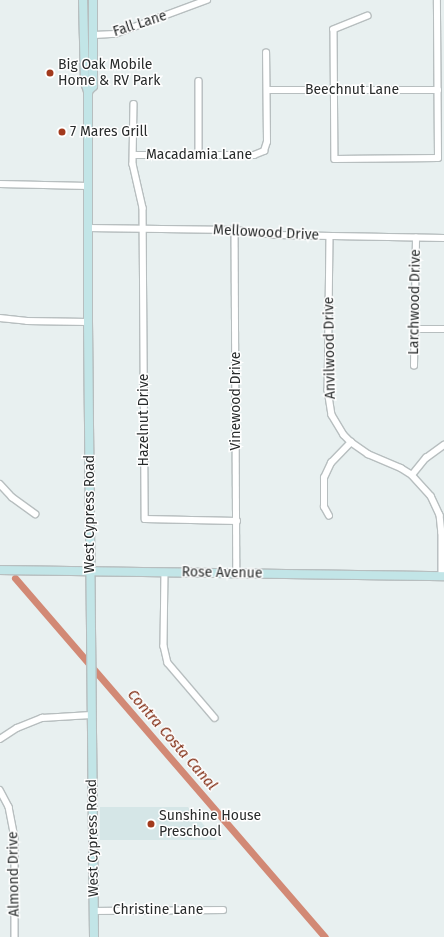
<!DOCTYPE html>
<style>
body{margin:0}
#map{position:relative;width:444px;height:937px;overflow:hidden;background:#e8f0f0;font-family:"Fira Sans",sans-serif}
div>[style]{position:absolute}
.built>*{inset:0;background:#d5e6e7}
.canal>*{height:7px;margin:-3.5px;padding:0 3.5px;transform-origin:3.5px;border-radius:3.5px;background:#d28975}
.roads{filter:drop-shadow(1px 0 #b7bebf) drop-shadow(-1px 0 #b7bebf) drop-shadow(0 1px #b7bebf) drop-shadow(0 -1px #b7bebf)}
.street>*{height:5.5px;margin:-2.75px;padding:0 2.75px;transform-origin:2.75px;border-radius:2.75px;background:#fff}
.secondary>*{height:8px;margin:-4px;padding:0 4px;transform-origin:4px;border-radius:4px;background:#c2e5e7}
.dots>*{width:11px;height:11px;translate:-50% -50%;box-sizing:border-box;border:2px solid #fff;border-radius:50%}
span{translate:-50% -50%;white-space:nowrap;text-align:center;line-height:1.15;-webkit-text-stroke:3px #fff;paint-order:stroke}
.street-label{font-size:14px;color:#282b2b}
.poi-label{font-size:14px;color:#282b2b}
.left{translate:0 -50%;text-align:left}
.water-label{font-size:15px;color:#7c260c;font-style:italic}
</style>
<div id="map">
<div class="built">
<i style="clip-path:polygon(100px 807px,188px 807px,217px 840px,100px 840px)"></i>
</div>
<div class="canal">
<i style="left:15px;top:578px;width:474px;rotate:49.2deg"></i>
</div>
<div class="roads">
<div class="street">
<i style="left:368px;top:16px;width:37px;rotate:158deg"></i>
<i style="left:334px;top:30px;width:129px;rotate:89.6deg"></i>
<i style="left:335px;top:159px;width:103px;rotate:-0.6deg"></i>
<i style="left:438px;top:158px;width:158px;rotate:-90.4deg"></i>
<i style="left:94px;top:35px;width:21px;rotate:-3deg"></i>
<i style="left:115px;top:34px;width:98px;rotate:-20.3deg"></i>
<i style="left:199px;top:81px;width:74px;rotate:90deg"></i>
<i style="left:267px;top:90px;width:171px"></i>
<i style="left:134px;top:104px;width:60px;rotate:91deg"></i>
<i style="left:133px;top:164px;width:45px;rotate:77.2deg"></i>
<i style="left:143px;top:208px;width:311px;rotate:89.6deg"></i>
<i style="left:145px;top:519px;width:92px;rotate:1.2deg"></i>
<i style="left:133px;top:155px;width:121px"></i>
<i style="left:254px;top:155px;width:11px;rotate:-22deg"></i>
<i style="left:264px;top:151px;width:9px;rotate:-72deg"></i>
<i style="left:267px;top:142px;width:89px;rotate:-90.6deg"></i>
<i style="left:0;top:184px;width:88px;rotate:1.3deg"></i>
<i style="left:88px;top:228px;width:147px;rotate:0.8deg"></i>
<i style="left:235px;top:230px;width:42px;rotate:6.8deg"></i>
<i style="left:277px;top:235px;width:167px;rotate:1deg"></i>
<i style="left:235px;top:230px;width:343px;rotate:89.7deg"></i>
<i style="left:330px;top:236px;width:154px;rotate:90.7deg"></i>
<i style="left:328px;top:390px;width:25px;rotate:81deg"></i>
<i style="left:332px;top:415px;width:23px;rotate:59deg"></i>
<i style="left:344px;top:435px;width:10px;rotate:45deg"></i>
<i style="left:351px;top:442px;width:21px;rotate:35deg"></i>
<i style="left:368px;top:454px;width:36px;rotate:23deg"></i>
<i style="left:401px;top:468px;width:13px;rotate:32deg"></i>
<i style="left:412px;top:475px;width:28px;rotate:48deg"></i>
<i style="left:431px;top:496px;width:21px;rotate:65deg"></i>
<i style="left:440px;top:515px;width:18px;rotate:84deg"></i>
<i style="left:442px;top:533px;width:43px;rotate:90deg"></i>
<i style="left:0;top:318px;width:27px;rotate:6deg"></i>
<i style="left:27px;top:321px;width:61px;rotate:0.9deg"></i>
<i style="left:415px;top:329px;width:29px"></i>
<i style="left:414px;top:366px;width:128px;rotate:-89.1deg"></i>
<i style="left:412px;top:475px;width:22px;rotate:-51deg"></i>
<i style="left:426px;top:458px;width:22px;rotate:-36deg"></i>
<i style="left:0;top:484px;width:18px;rotate:47deg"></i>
<i style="left:12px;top:497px;width:29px;rotate:36deg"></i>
<i style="left:329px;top:516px;width:10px;rotate:-119deg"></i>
<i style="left:324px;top:507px;width:29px;rotate:-90deg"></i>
<i style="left:324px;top:478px;width:17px;rotate:-65deg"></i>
<i style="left:331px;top:463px;width:29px;rotate:-46deg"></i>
<i style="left:165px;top:572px;width:74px;rotate:90.8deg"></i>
<i style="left:164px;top:646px;width:17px;rotate:77deg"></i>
<i style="left:168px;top:663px;width:72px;rotate:49.5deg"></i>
<i style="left:0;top:739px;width:20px;rotate:-33deg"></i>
<i style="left:17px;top:728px;width:27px;rotate:-22deg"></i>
<i style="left:42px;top:718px;width:49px;rotate:-3.5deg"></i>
<i style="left:0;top:790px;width:19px;rotate:62deg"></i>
<i style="left:9px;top:807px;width:31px;rotate:79deg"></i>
<i style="left:15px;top:837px;width:100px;rotate:90deg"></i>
<i style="left:94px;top:911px;width:129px;rotate:-0.4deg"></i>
</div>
<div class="secondary">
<i style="left:83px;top:0;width:83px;rotate:88.6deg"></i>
<i style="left:85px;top:83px;width:9px;rotate:69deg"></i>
<i style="left:88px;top:91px;width:231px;rotate:90deg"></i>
<i style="left:88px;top:322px;width:615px;rotate:89.44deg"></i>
<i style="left:88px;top:91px;width:7px;rotate:-45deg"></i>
<i style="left:93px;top:86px;width:86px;rotate:-90deg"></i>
<i style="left:0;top:570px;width:444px;rotate:0.8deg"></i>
</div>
</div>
<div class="dots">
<i style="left:50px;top:73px;background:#a23a1d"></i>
<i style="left:62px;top:132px;background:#a23a1d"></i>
<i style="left:151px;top:824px;background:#a23a1d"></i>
</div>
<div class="street-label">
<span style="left:140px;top:24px;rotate:-18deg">Fall Lane</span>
<span style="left:352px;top:90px">Beechnut Lane</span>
<span style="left:199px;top:155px">Macadamia Lane</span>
<span style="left:266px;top:233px;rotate:3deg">Mellowood Drive</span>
<span style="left:415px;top:302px;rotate:-89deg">Larchwood Drive</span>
<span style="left:330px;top:348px;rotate:-91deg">Anvilwood Drive</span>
<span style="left:236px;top:401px;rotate:-90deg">Vinewood Drive</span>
<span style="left:144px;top:420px;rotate:-90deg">Hazelnut Drive</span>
<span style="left:90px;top:514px;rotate:-90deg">West Cypress Road</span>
<span style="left:222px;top:573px;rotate:1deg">Rose Avenue</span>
<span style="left:93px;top:838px;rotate:-91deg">West Cypress Road</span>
<span style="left:14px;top:874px;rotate:-91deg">Almond Drive</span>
<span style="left:158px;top:910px">Christine Lane</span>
</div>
<div class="poi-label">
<span class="left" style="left:58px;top:73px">Big Oak Mobile<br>Home &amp; RV Park</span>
<span class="left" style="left:70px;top:132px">7 Mares Grill</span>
<span class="left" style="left:159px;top:824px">Sunshine House<br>Preschool</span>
</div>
<div class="water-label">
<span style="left:172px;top:740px;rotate:49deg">Contra Costa Canal</span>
</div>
</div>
